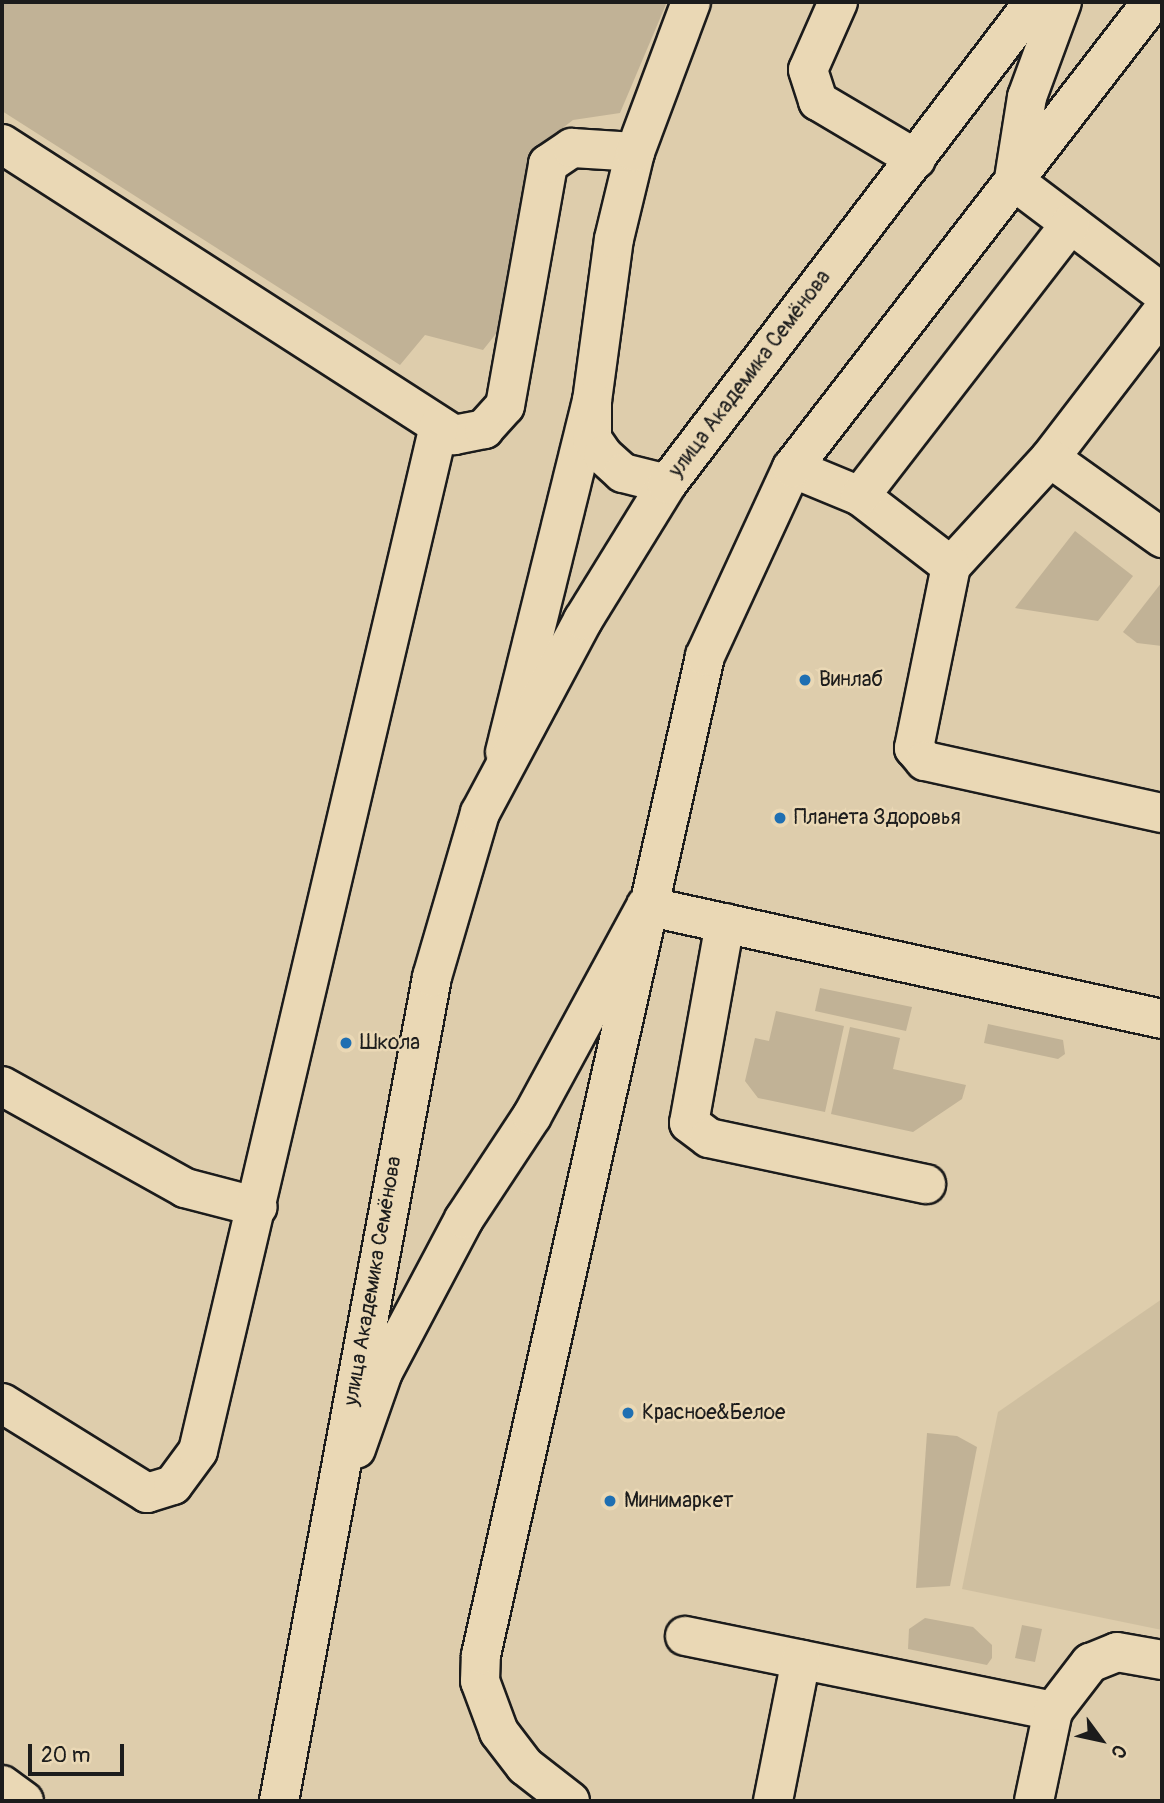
<!DOCTYPE html>
<meta charset="utf-8">
<style>
body{margin:0}
#map{position:relative;width:1164px;height:1803px;overflow:hidden;background:#decdac;font-family:Pangolin,sans-serif}
div>[style]{position:absolute}
.built>*{inset:0;background:#cfbfa0}
.green>*{inset:0;background:#c1b296}
.roads{filter:drop-shadow(2px 0 #1c1c1c) drop-shadow(-2px 0 #1c1c1c) drop-shadow(0 2px #1c1c1c) drop-shadow(0 -2px #1c1c1c)}
.minor>*{height:38px;margin:-19px;padding:0 19px;transform-origin:19px;border-radius:19px;background:#ead8b5}
.major>*{height:38px;margin:-19px;padding:0 19px;transform-origin:19px;border-radius:19px;background:#ead8b5}
.dots>*{width:19px;height:19px;translate:-50% -50%;box-sizing:border-box;border:4px solid #ead8b5;border-radius:50%}
span{translate:-50% -50%;white-space:nowrap;text-align:center;line-height:1.15;-webkit-text-stroke:5px #ead8b5;paint-order:stroke}
.street-label{font-size:21px;color:#1c1c1c}
.poi-label{font-size:21px;color:#1c1c1c}
.left{translate:0 -50%;text-align:left}
.frame{position:absolute;inset:0;border:4px solid #1c1c1c;pointer-events:none}
.north{position:absolute;left:1066px;top:1705px;width:70px;height:70px;-webkit-text-stroke:5px #ead8b5;paint-order:stroke;rotate:123deg;font-size:19px;font-weight:700;line-height:28px;text-align:center;color:#1c1c1c}
.north::after{content:'';display:block;margin:auto;width:24px;height:32px;background:#1c1c1c;clip-path:polygon(50% 0,100% 100%,50% 72%,0 100%)}
.scale{position:absolute;left:28px;top:1744px;width:96px;height:32px;box-sizing:border-box;border:4px solid #1c1c1c;border-top:0;padding-left:9px;font-size:21px;line-height:24px;white-space:nowrap;color:#1c1c1c;-webkit-text-stroke:5px #ead8b5;paint-order:stroke}
</style>
<div id="map">
<div class="built">
<i style="clip-path:polygon(1162px 1299px,1162px 1630px,962px 1589px,998px 1412px)"></i>
</div>
<div class="green">
<i style="clip-path:polygon(2px 2px,667px 2px,620px 113px,573px 120px,542px 144px,507px 320px,483px 350px,425px 335px,400px 365px,2px 111px)"></i>
<i style="clip-path:polygon(1075px 531px,1133px 576px,1098px 621px,1015px 608px)"></i>
<i style="clip-path:polygon(1162px 582px,1162px 646px,1137px 643px,1123px 632px)"></i>
<i style="clip-path:polygon(820px 988px,912px 1007px,906px 1031px,815px 1011px)"></i>
<i style="clip-path:polygon(776px 1011px,844px 1026px,825px 1112px,758px 1098px,745px 1081px,755px 1038px,769px 1041px)"></i>
<i style="clip-path:polygon(988px 1024px,1063px 1040px,1065px 1054px,1058px 1059px,984px 1043px)"></i>
<i style="clip-path:polygon(850px 1027px,900px 1038px,893px 1069px,966px 1085px,962px 1099px,913px 1132px,831px 1114px)"></i>
<i style="clip-path:polygon(927px 1433px,957px 1436px,977px 1447px,950px 1586px,916px 1588px)"></i>
<i style="clip-path:polygon(925px 1618px,973px 1627px,992px 1645px,992px 1658px,987px 1665px,908px 1649px,909px 1629px)"></i>
<i style="clip-path:polygon(1022px 1625px,1042px 1629px,1035px 1662px,1015px 1658px)"></i>
</div>
<div class="roads">
<div class="minor">
<i style="left:838px;top:2px;width:74px;rotate:113.8deg"></i>
<i style="left:808px;top:70px;width:33px;rotate:72deg"></i>
<i style="left:818px;top:101px;width:114px;rotate:30.6deg"></i>
<i style="left:2px;top:144px;width:538px;rotate:32.77deg"></i>
<i style="left:454px;top:435px;width:31px;rotate:-11deg"></i>
<i style="left:484px;top:429px;width:31px;rotate:-48deg"></i>
<i style="left:505px;top:406px;width:246px;rotate:-79.9deg"></i>
<i style="left:548px;top:164px;width:29px;rotate:-34deg"></i>
<i style="left:572px;top:148px;width:63px;rotate:3.6deg"></i>
<i style="left:1014px;top:179px;width:83px;rotate:-81deg"></i>
<i style="left:1027px;top:97px;width:101px;rotate:-69.8deg"></i>
<i style="left:1014px;top:181px;width:186px;rotate:37.1deg"></i>
<i style="left:1162px;top:312px;width:184px;rotate:127.5deg"></i>
<i style="left:1050px;top:458px;width:147px;rotate:132.5deg"></i>
<i style="left:951px;top:566px;width:186px;rotate:101.5deg"></i>
<i style="left:914px;top:748px;width:17px;rotate:50deg"></i>
<i style="left:925px;top:761px;width:243px;rotate:12.4deg"></i>
<i style="left:1050px;top:458px;width:138px;rotate:35.5deg"></i>
<i style="left:792px;top:468px;width:74px;rotate:22.4deg"></i>
<i style="left:860px;top:496px;width:115px;rotate:37.6deg"></i>
<i style="left:860px;top:496px;width:344px;rotate:-52.3deg"></i>
<i style="left:505px;top:752px;width:362px;rotate:-76.1deg"></i>
<i style="left:592px;top:401px;width:163px;rotate:-82.3deg"></i>
<i style="left:614px;top:239px;width:89px;rotate:-76.4deg"></i>
<i style="left:635px;top:152px;width:160px;rotate:-69.5deg"></i>
<i style="left:725px;top:923px;width:203px;rotate:100.2deg"></i>
<i style="left:689px;top:1123px;width:25px;rotate:37deg"></i>
<i style="left:709px;top:1138px;width:222px;rotate:12deg"></i>
<i style="left:2px;top:1086px;width:210px;rotate:29.1deg"></i>
<i style="left:185px;top:1188px;width:75px;rotate:14.6deg"></i>
<i style="left:2px;top:1403px;width:171px;rotate:31.8deg"></i>
<i style="left:147px;top:1493px;width:27px;rotate:-17deg"></i>
<i style="left:173px;top:1485px;width:42px;rotate:-53.7deg"></i>
<i style="left:198px;top:1451px;width:1053px;rotate:-76.77deg"></i>
<i style="left:356px;top:1449px;width:82px;rotate:-70.7deg"></i>
<i style="left:383px;top:1372px;width:173px;rotate:-62.1deg"></i>
<i style="left:464px;top:1219px;width:123px;rotate:-56.6deg"></i>
<i style="left:532px;top:1116px;width:239px;rotate:-61.5deg"></i>
<i style="left:646px;top:906px;width:528px;rotate:12.35deg"></i>
<i style="left:685px;top:1636px;width:376px;rotate:11.5deg"></i>
<i style="left:2px;top:1785px;width:27px;rotate:36deg"></i>
<i style="left:570px;top:1801px;width:57px;rotate:-142.1deg"></i>
<i style="left:525px;top:1766px;width:43px;rotate:-127.4deg"></i>
<i style="left:499px;top:1732px;width:54px;rotate:-110.4deg"></i>
<i style="left:480px;top:1681px;width:26px;rotate:-88deg"></i>
<i style="left:481px;top:1655px;width:1024px;rotate:-77.36deg"></i>
<i style="left:705px;top:656px;width:207px;rotate:-65.2deg"></i>
<i style="left:792px;top:468px;width:589px;rotate:-52.31deg"></i>
<i style="left:773px;top:1801px;width:144px;rotate:-78.8deg"></i>
<i style="left:1034px;top:1801px;width:92px;rotate:-78.1deg"></i>
<i style="left:1053px;top:1711px;width:61px;rotate:-52.4deg"></i>
<i style="left:1090px;top:1663px;width:29px;rotate:-22deg"></i>
<i style="left:1117px;top:1652px;width:46px;rotate:10.1deg"></i>
</div>
<div class="major">
<i style="left:592px;top:401px;width:38px;rotate:90deg"></i>
<i style="left:592px;top:439px;width:19px;rotate:55deg"></i>
<i style="left:603px;top:455px;width:27px;rotate:42deg"></i>
<i style="left:623px;top:473px;width:45px;rotate:14deg"></i>
<i style="left:279px;top:1801px;width:838px;rotate:-79.48deg"></i>
<i style="left:432px;top:977px;width:171px;rotate:-73.7deg"></i>
<i style="left:480px;top:813px;width:219px;rotate:-61.9deg"></i>
<i style="left:583px;top:620px;width:160px;rotate:-58.3deg"></i>
<i style="left:667px;top:484px;width:606px;rotate:-52.71deg"></i>
</div>
</div>
<div class="dots">
<i style="left:805px;top:680px;background:#1f6fb2"></i>
<i style="left:780px;top:818px;background:#1f6fb2"></i>
<i style="left:346px;top:1043px;background:#1f6fb2"></i>
<i style="left:628px;top:1413px;background:#1f6fb2"></i>
<i style="left:610px;top:1501px;background:#1f6fb2"></i>
</div>
<div class="street-label">
<span style="left:750px;top:374px;rotate:-53deg">улица Академика Семёнова</span>
<span style="left:373px;top:1281px;rotate:-80deg">улица Академика Семёнова</span>
</div>
<div class="poi-label">
<span class="left" style="left:819px;top:680px">Винлаб</span>
<span class="left" style="left:794px;top:818px">Планета Здоровья</span>
<span class="left" style="left:360px;top:1043px">Школа</span>
<span class="left" style="left:642px;top:1413px">Красное&amp;Белое</span>
<span class="left" style="left:624px;top:1501px">Минимаркет</span>
</div>
<div class="frame"></div>
<div class="north">С</div>
<div class="scale">20 m</div>
</div>
